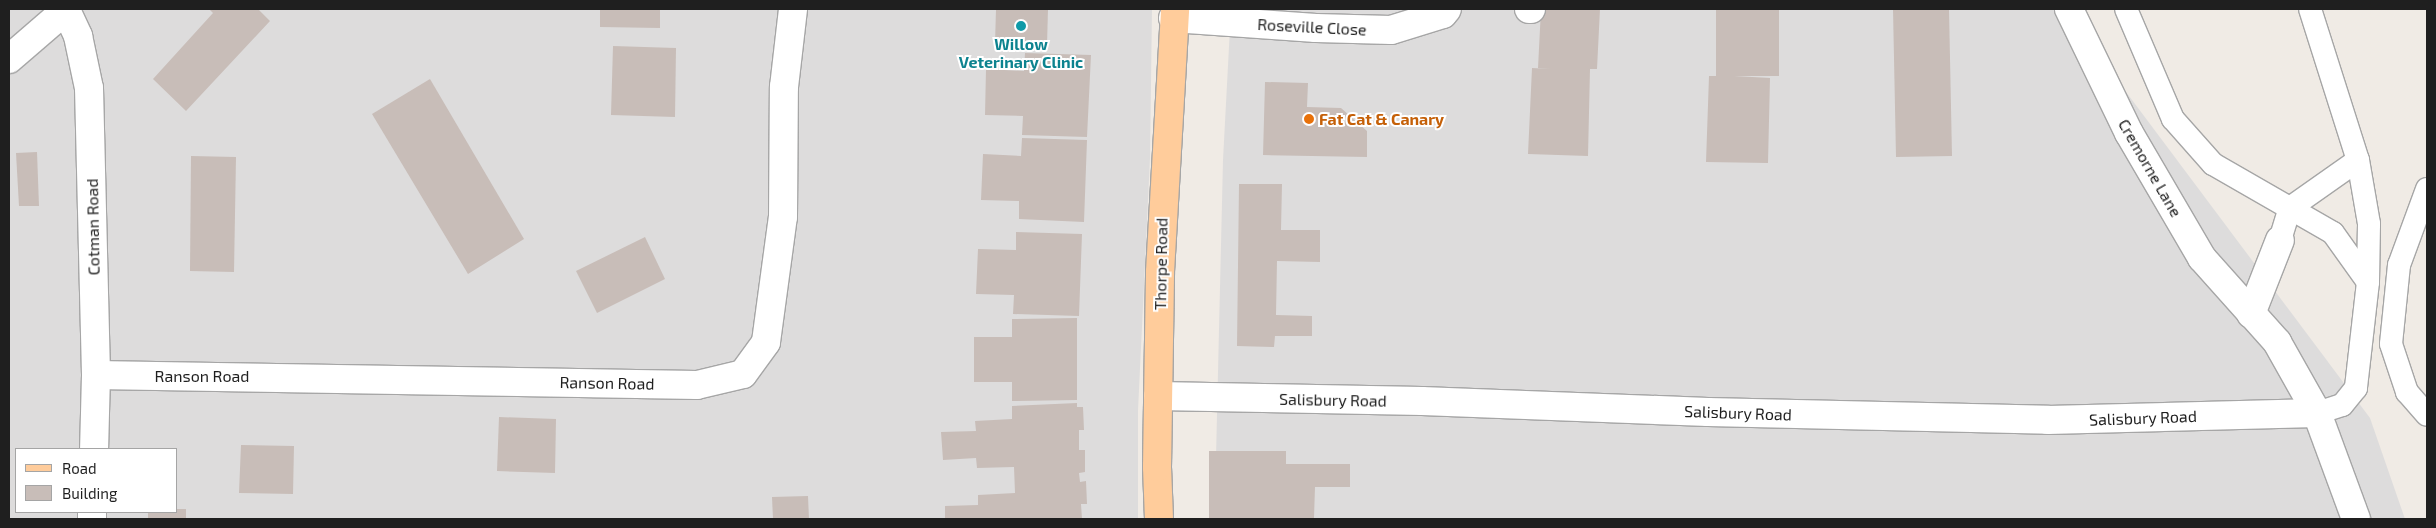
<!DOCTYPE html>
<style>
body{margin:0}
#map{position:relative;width:2436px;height:528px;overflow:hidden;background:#f0ebe5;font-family:"Exo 2",sans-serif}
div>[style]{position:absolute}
.residential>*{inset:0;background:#dddcdc}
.building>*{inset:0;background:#c8bdb8}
.roads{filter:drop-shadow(1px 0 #a6a6a6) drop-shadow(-1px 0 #a6a6a6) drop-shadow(0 1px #a6a6a6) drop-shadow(0 -1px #a6a6a6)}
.service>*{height:22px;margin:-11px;padding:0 11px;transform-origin:11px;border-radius:11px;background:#fff}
.minor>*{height:28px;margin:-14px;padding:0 14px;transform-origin:14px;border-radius:14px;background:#fff}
.primary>*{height:28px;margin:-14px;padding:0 14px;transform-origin:14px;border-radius:14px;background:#ffcc9b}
.dots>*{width:14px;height:14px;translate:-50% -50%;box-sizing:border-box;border:2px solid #fff;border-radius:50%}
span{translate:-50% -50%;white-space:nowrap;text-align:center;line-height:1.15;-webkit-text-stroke:4px #fff;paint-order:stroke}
.street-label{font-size:16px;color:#1f1f1f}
.culture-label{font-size:16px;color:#0d838f;font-weight:700}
.food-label{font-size:16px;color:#c56008;font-weight:700}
.left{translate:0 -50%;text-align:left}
.frame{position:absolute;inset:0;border:10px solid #1f1f1f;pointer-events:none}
.legend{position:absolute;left:15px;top:448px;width:162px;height:65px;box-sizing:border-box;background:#fff;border:1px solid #a5a5a5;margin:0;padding:6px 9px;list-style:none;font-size:15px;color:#1f1f1f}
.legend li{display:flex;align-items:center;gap:10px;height:25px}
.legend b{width:25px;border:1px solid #a5a5a5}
</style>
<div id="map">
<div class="residential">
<i style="clip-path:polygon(evenodd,9px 9px,1152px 9px,1150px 158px,1138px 411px,1138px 519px,9px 519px,9px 9px,16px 449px,176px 449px,176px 512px,16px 512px,16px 449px)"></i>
<i style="clip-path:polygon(1231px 9px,2064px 9px,2370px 418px,2405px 519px,1219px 519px,1216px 457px,1223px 160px)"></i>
</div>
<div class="building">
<i style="clip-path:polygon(209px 9px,258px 9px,270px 21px,186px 111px,153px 79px,213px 13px)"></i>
<i style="clip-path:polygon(600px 9px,660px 9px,660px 28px,600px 27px)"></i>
<i style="clip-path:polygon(996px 9px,1048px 9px,1047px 45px,995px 44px)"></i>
<i style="clip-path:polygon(1541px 9px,1600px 9px,1597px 69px,1590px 69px,1588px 156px,1528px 154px,1532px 68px,1551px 69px,1538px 68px)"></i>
<i style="clip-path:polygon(1716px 9px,1779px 9px,1779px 76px,1734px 76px,1770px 78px,1768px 163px,1706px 162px,1709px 76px,1716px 76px)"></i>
<i style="clip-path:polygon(1893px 9px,1949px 9px,1952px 156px,1896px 157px)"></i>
<i style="clip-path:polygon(613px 46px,676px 48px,675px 117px,611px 115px)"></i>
<i style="clip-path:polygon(1025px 53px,1091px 55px,1087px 137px,1022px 135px,1023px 116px,985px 115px,986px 69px,1024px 71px)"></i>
<i style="clip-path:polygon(430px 79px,524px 239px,468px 274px,372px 114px)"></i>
<i style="clip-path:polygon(1265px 82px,1308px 83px,1307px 107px,1341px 108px,1367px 131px,1367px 157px,1263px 155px)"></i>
<i style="clip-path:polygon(1022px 138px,1087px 140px,1084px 222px,1019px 219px,1019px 201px,981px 200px,983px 154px,1021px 156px)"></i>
<i style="clip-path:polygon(37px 152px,39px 206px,19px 206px,16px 153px)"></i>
<i style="clip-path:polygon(191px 156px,236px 157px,234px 272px,190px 271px)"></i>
<i style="clip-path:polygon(1239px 184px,1282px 184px,1281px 230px,1320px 230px,1320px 262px,1277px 261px,1276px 315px,1312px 316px,1312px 336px,1275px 336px,1274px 347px,1237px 346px)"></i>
<i style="clip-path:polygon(1016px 232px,1082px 234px,1079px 316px,1013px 314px,1014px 295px,976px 294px,978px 249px,1016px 250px)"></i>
<i style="clip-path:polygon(645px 237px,665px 279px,597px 313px,576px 271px)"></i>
<i style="clip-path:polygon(1077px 318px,1077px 400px,1012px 401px,1012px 382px,974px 382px,974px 337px,1012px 337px,1012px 319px)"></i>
<i style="clip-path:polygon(1077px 403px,1077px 407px,1083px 407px,1084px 430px,1079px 430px,1079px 450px,1085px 450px,1085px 472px,1079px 473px,1080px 482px,1086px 481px,1087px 504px,1081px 504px,1082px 519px,945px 519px,945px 506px,978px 505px,978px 495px,1015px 493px,1014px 467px,977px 468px,976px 458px,943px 460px,941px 432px,976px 431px,975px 421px,1012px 419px,1012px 406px)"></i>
<i style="clip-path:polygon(499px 417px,556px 419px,555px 473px,497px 471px)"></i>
<i style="clip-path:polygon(241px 445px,294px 446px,293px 494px,239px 493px)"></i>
<i style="clip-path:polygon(1209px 451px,1286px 451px,1286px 464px,1350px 464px,1350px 487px,1315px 487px,1314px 518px,1209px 519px)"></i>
<i style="clip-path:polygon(808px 496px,809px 519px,773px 519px,772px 497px)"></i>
<i style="clip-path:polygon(176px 509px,186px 509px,186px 519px,148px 519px,148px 512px,176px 512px)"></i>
</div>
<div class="roads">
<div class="service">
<i style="left:2126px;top:9px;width:120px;rotate:66.9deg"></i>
<i style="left:2173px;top:119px;width:60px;rotate:48.4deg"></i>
<i style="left:2213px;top:164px;width:138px;rotate:29.9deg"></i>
<i style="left:2333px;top:233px;width:60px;rotate:54.5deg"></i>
<i style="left:2310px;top:9px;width:158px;rotate:72.4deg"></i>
<i style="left:2358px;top:160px;width:65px;rotate:80.2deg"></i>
<i style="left:2369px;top:224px;width:58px;rotate:91deg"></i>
<i style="left:2368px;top:282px;width:107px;rotate:96.5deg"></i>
<i style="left:2356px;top:388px;width:22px;rotate:129deg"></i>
<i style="left:2342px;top:405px;width:26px;rotate:162deg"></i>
<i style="left:2427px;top:189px;width:81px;rotate:110.2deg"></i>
<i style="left:2399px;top:265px;width:79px;rotate:95.8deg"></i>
<i style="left:2391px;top:344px;width:51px;rotate:71.6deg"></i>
<i style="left:2407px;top:392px;width:30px;rotate:49deg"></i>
<i style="left:2280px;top:240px;width:34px;rotate:-73deg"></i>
<i style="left:2290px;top:208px;width:83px;rotate:-35.2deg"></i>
</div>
<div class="minor">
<i style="left:1529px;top:9px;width:2px"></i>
<i style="left:2069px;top:9px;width:138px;rotate:64.2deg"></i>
<i style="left:2129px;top:133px;width:145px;rotate:59.7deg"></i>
<i style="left:2202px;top:258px;width:113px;rotate:48.2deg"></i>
<i style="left:2277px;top:342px;width:81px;rotate:60.6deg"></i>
<i style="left:2317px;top:413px;width:113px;rotate:69.8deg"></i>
<i style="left:66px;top:10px;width:29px;rotate:65deg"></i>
<i style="left:78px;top:36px;width:53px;rotate:78.1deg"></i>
<i style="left:89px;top:88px;width:287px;rotate:88.6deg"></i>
<i style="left:96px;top:375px;width:74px;rotate:91.5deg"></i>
<i style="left:1173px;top:18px;width:143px;rotate:4deg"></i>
<i style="left:1316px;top:28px;width:75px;rotate:1.5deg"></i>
<i style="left:1391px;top:30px;width:54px;rotate:-17.1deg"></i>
<i style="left:1443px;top:14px;width:6px;rotate:-51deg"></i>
<i style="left:9px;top:59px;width:77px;rotate:-40.8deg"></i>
<i style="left:2251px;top:314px;width:79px;rotate:-68.6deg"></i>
<i style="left:96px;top:375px;width:601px;rotate:0.95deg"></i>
<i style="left:697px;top:385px;width:47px;rotate:-13.4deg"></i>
<i style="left:743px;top:374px;width:39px;rotate:-54deg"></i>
<i style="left:766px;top:342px;width:126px;rotate:-82.3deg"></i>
<i style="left:783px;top:217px;width:130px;rotate:-89.6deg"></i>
<i style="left:784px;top:87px;width:79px;rotate:-83.4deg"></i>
<i style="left:1158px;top:396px;width:264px;rotate:1.1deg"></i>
<i style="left:1422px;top:401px;width:286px;rotate:2.2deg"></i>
<i style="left:1708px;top:412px;width:340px;rotate:1.3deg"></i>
<i style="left:2048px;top:420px;width:269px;rotate:-1.5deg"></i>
<i style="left:92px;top:519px;width:7px;rotate:-90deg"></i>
</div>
<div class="primary">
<i style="left:1159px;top:519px;width:52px;rotate:-92.2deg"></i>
<i style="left:1157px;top:467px;width:195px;rotate:-89.1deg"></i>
<i style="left:1160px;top:272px;width:263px;rotate:-86.7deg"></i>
</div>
</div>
<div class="dots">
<i style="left:1021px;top:26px;background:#0f9aa8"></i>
<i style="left:1309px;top:119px;background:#e8710a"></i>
</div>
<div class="street-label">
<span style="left:1312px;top:27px;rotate:3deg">Roseville Close</span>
<span style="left:2150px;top:168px;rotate:60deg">Cremorne Lane</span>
<span style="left:93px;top:227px;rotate:-91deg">Cotman Road</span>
<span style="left:1161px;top:264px;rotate:-89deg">Thorpe Road</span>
<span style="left:202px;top:376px">Ranson Road</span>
<span style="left:607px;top:383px;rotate:1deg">Ranson Road</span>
<span style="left:1333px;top:400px;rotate:1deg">Salisbury Road</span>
<span style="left:1738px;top:413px;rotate:2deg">Salisbury Road</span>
<span style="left:2143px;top:418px;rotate:-2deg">Salisbury Road</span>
</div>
<div class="culture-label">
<span style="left:1021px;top:53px">Willow<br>Veterinary Clinic</span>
</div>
<div class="food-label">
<span class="left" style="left:1319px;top:119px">Fat Cat &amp; Canary</span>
</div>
<div class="frame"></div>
<ul class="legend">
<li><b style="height:6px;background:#ffcc9b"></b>Road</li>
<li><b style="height:14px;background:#c8bdb8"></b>Building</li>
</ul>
</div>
